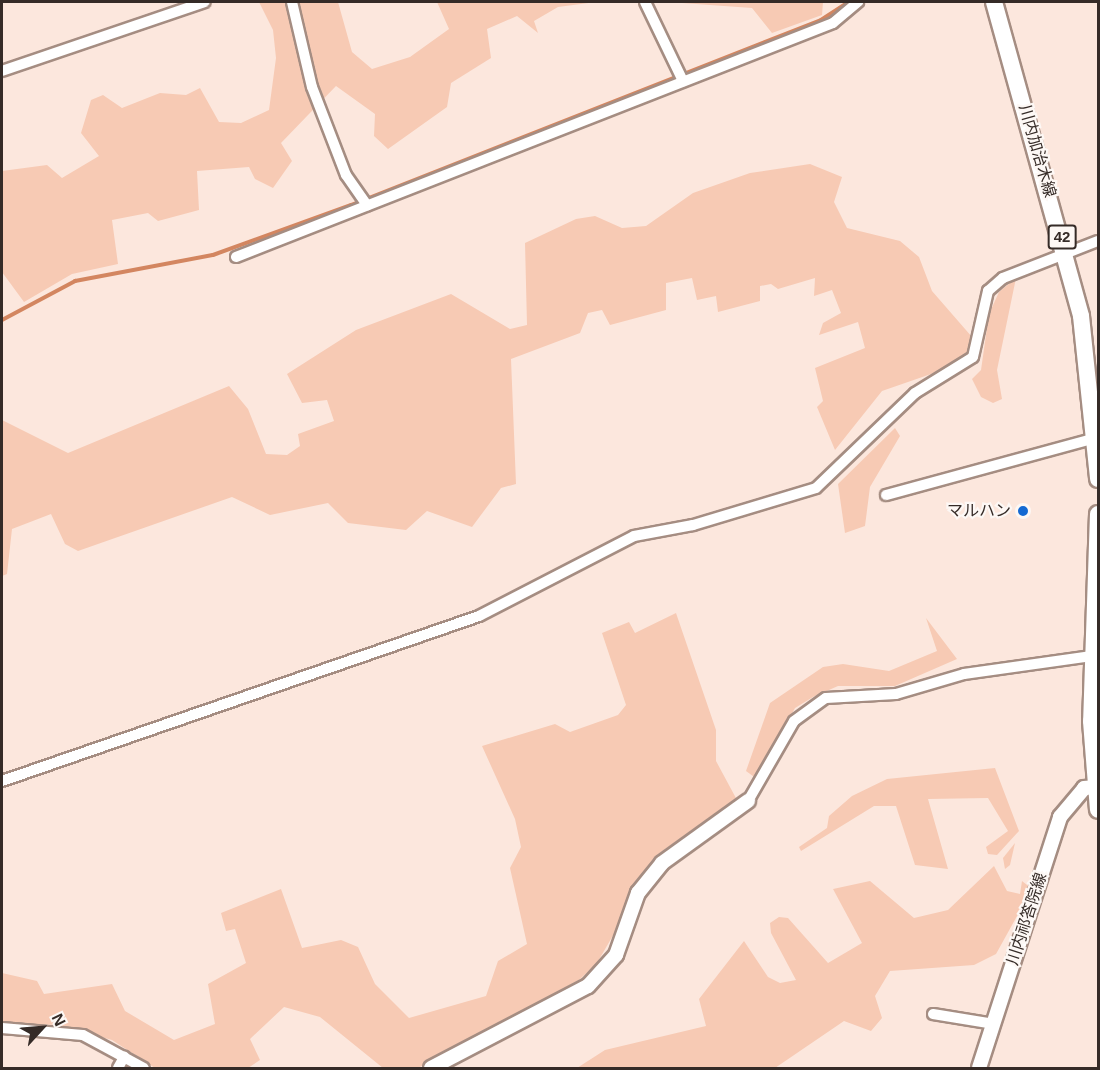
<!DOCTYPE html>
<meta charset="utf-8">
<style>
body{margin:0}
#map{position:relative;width:1100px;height:1070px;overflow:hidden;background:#fce7dd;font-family:Arial,"Noto Sans JP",sans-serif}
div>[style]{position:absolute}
.green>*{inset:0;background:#f7cab4}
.stream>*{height:4px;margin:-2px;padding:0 2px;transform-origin:2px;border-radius:2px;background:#d38660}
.roads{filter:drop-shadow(2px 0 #a58d82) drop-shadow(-2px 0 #a58d82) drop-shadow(0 2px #a58d82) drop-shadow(0 -2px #a58d82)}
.street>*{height:10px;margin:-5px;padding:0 5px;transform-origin:5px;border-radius:5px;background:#fff}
.secondary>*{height:14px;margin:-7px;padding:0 7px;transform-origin:7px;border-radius:7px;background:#fff}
.primary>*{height:16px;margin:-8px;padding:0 8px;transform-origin:8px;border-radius:8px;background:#fff}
.dots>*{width:16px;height:16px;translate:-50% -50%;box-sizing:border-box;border:3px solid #fdf8f5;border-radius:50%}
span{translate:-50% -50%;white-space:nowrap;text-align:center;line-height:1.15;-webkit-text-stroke:4.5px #fdf8f5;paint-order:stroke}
.shield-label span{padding:2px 4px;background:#fdf8f5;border:2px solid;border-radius:4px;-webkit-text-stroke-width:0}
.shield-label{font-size:15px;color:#352b27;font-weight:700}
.street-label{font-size:16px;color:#352b27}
.poi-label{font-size:16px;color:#352b27}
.right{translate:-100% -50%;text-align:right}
.frame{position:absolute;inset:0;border:3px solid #352b27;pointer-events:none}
.north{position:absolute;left:12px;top:998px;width:60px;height:60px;-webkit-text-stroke:4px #fdf8f5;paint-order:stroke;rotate:64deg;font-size:16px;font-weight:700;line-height:24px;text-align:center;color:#352b27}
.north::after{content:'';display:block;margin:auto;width:21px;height:27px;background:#352b27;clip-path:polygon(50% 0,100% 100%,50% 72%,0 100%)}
</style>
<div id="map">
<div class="green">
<i style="clip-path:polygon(259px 2px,338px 2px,352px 52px,372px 69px,410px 57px,449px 29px,437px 2px,596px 2px,558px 7px,534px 21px,538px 33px,517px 16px,487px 29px,491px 58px,451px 83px,447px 107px,388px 149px,374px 136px,375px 114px,336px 86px,281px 143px,292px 161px,273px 188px,255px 179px,249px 167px,197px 171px,199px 210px,158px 221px,148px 213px,112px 220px,118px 264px,72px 274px,24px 302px,2px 272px,2px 171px,47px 165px,62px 178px,99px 156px,81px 133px,91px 100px,103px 95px,122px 108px,160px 93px,186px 95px,200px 88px,219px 122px,241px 123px,269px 110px,276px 58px,273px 30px)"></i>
<i style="clip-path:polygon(668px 2px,823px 2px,822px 15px,772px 33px,752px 8px)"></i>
<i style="clip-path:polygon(810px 164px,842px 177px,834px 202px,847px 228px,900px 241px,919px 257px,932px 291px,972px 337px,968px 355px,954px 366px,882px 391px,835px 450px,817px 407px,823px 401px,815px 368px,865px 348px,858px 322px,819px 335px,823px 323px,841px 313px,832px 290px,814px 296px,815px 278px,778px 289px,771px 284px,760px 286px,760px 301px,718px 312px,716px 296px,697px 300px,692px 278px,666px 283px,666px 310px,610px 325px,602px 310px,588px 313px,580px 333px,511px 359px,516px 484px,501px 488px,472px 527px,427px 511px,406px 530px,348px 523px,328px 503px,270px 515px,232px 497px,78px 551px,65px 544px,51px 514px,12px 529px,7px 574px,2px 576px,2px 420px,68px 453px,229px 386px,248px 409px,266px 454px,287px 455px,300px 446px,298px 434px,334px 421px,327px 400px,302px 403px,287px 374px,356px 330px,451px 294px,510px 329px,527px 325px,525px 243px,576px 219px,595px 216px,622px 228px,646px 226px,693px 193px,750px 173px)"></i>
<i style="clip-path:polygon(1016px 278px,997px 370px,1002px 399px,993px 403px,981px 397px,972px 379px,981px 370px,989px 314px,999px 292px)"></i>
<i style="clip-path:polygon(895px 428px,900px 436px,870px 487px,865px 526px,845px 533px,838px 484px)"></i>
<i style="clip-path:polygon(676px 613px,716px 730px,716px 761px,737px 800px,661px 852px,636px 880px,615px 932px,597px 963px,579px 980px,418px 1068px,383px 1068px,320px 1017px,284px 1007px,250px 1039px,260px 1060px,248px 1068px,155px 1068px,112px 1040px,59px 1025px,2px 1023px,2px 973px,37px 981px,44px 994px,112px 984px,125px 1011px,174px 1040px,215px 1024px,208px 984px,246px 963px,235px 929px,226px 931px,221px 913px,281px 889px,302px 948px,341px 940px,358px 947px,375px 984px,409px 1018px,486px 996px,498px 961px,527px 944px,510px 868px,521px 847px,515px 819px,482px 746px,555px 724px,570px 732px,618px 715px,626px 705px,602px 633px,629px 622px,635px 633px)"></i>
<i style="clip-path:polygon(926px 618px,957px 659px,895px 686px,838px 686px,813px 697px,795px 708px,757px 779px,746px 771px,770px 703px,823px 667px,843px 664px,889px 671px,937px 651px)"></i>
<i style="clip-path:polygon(995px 768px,1019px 831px,997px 855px,988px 854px,986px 847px,1008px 831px,988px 798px,928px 799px,948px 869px,915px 865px,896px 806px,874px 806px,801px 851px,799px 847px,827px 828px,829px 816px,852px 796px,887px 779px)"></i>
<i style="clip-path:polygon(1015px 843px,1010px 865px,1005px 869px,1003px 858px)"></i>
<i style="clip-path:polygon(994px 866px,1007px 891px,1020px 894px,1022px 881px,1032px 889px,996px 954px,974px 965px,890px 971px,875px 996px,882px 1018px,871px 1031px,844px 1021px,775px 1068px,577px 1068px,605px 1050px,706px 1026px,699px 999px,744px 941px,768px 977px,780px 983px,796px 980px,771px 933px,770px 923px,779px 917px,788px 918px,828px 963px,862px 943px,833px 889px,870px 881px,914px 918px,948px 910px)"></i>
</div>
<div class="stream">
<i style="left:2px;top:320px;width:83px;rotate:-28.1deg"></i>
<i style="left:75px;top:281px;width:140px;rotate:-10.7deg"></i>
<i style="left:213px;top:255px;width:147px;rotate:-19.9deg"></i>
<i style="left:351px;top:205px;width:505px;rotate:-21.49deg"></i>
<i style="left:821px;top:20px;width:33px;rotate:-33deg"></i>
</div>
<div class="roads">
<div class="street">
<i style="left:292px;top:2px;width:87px;rotate:76.8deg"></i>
<i style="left:312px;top:87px;width:94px;rotate:68.9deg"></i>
<i style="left:346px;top:175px;width:37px;rotate:55deg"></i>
<i style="left:645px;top:2px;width:88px;rotate:64.3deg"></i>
<i style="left:2px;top:71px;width:214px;rotate:-18.8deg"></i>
<i style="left:236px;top:257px;width:641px;rotate:-21.4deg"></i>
<i style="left:833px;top:23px;width:33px;rotate:-40deg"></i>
<i style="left:886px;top:495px;width:218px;rotate:-15.2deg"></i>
<i style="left:2px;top:781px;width:505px;rotate:-19.08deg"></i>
<i style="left:479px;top:616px;width:174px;rotate:-27.3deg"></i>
<i style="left:634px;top:536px;width:60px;rotate:-10.6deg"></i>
<i style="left:693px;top:525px;width:128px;rotate:-16.7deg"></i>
<i style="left:816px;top:488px;width:137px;rotate:-43.8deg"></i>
<i style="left:915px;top:393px;width:68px;rotate:-31.8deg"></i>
<i style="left:973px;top:357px;width:68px;rotate:-77.2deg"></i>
<i style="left:988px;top:291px;width:20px;rotate:-41deg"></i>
<i style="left:1003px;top:278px;width:102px;rotate:-21.3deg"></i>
<i style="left:748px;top:801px;width:92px;rotate:-60.1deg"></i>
<i style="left:794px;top:721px;width:39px;rotate:-36deg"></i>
<i style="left:826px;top:698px;width:70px;rotate:-3.3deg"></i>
<i style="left:896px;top:694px;width:71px;rotate:-16.4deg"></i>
<i style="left:964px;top:674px;width:129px;rotate:-8deg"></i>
<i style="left:933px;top:1014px;width:62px;rotate:9.3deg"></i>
<i style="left:2px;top:1028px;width:81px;rotate:4.9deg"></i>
<i style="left:83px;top:1035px;width:69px;rotate:28.4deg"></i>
<i style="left:118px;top:1068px;width:13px;rotate:-61deg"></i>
</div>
<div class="secondary">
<i style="left:431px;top:1068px;width:177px;rotate:-27.6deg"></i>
<i style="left:588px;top:986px;width:42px;rotate:-47.9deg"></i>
<i style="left:616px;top:955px;width:66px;rotate:-70.5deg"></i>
<i style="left:638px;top:893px;width:38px;rotate:-51deg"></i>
<i style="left:662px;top:863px;width:106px;rotate:-35.8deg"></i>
<i style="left:979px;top:1068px;width:264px;rotate:-72.1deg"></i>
<i style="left:1060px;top:817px;width:38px;rotate:-50deg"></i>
<i style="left:1084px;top:788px;width:12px;rotate:-5deg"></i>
</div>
<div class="primary">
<i style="left:994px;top:2px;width:326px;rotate:74.5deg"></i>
<i style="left:1081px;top:316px;width:164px;rotate:84deg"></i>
<i style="left:1098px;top:514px;width:207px;rotate:91.9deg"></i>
<i style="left:1091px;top:721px;width:89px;rotate:85.5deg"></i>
</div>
</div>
<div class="dots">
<i style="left:1023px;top:511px;background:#1469d2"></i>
</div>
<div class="shield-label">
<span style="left:1062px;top:237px">42</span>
</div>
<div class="street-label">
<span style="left:1037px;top:151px;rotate:74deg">川内加治木線</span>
<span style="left:1027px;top:919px;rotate:-72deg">川内祁答院線</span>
</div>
<div class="poi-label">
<span class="right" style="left:1011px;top:511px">マルハン</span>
</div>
<div class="frame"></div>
<div class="north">N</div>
</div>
